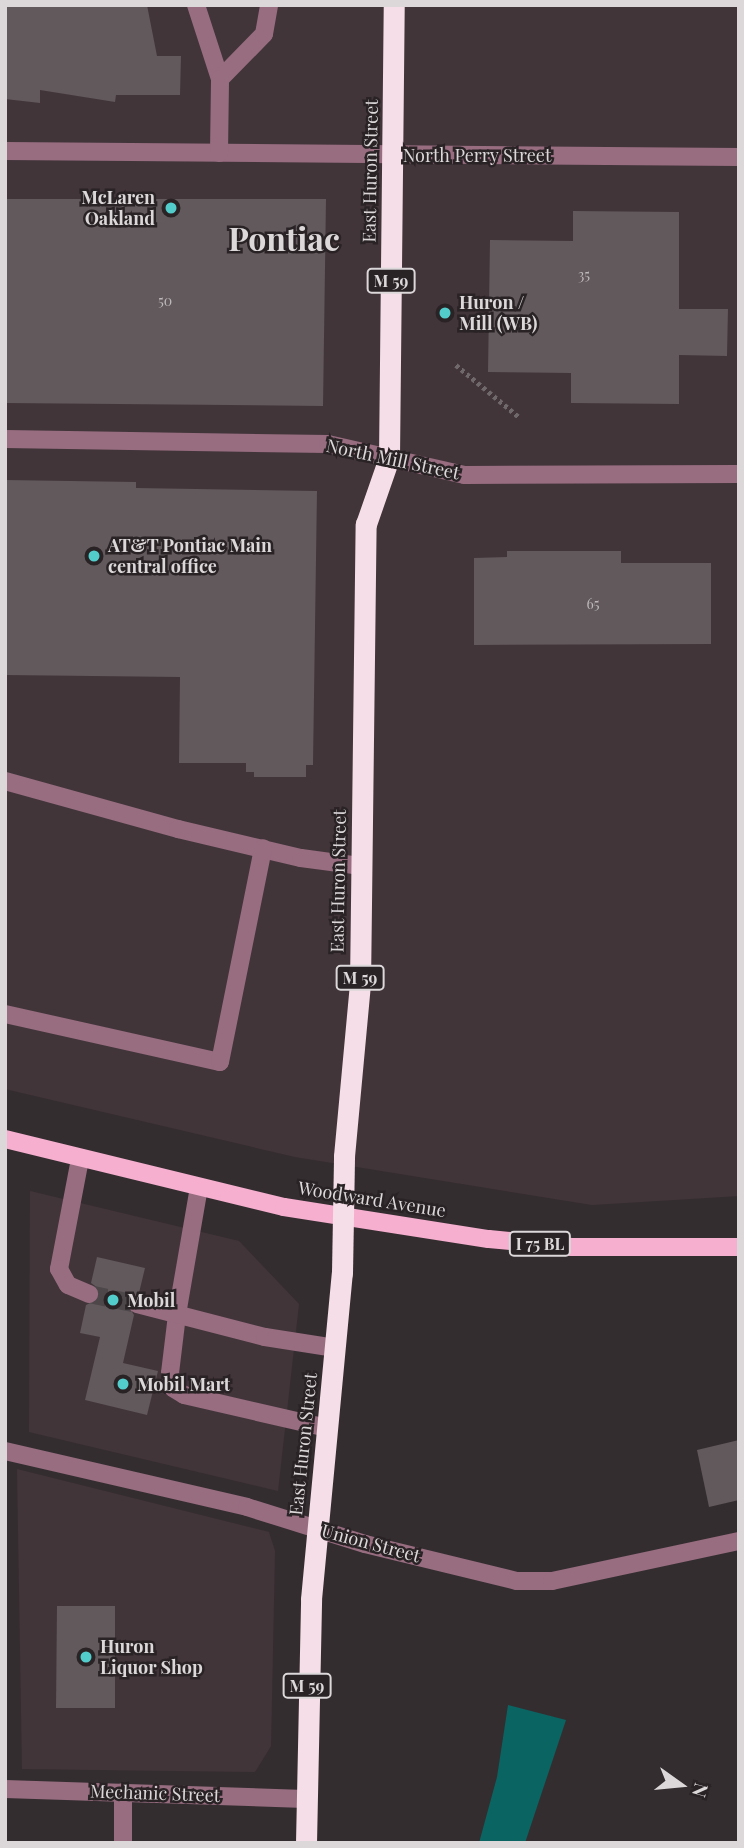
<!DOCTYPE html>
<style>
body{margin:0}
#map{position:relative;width:744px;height:1848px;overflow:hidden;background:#342d30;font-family:"Playfair Display",serif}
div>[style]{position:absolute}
.built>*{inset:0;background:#42353a}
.water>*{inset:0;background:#0a6462}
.building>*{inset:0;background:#61595c}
.minor-tunnel>*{height:18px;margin-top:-9px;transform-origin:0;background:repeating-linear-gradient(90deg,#4d474a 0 18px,transparent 0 27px)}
.path>*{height:4.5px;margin-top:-2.25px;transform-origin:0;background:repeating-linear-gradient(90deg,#6f696c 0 3.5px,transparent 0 7px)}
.minor>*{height:18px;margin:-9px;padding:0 9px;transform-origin:9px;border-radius:9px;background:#986d80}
.major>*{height:18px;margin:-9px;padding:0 9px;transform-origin:9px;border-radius:9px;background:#f6afcf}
.highway>*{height:21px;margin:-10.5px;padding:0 10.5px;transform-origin:10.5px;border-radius:10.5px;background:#f5dee7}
.dots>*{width:19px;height:19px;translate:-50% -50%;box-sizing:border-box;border:4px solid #2a2326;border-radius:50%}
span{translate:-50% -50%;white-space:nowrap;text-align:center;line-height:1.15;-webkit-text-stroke:5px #2a2326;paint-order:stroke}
.number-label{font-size:14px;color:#bdb8ba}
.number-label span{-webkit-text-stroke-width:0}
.shield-label span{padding:2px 5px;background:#2a2326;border:2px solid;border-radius:5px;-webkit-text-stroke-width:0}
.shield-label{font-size:16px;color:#dcd8da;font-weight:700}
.street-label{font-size:18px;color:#dcd8da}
.poi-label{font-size:18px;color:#dcd8da;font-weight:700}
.right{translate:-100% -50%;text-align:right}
.left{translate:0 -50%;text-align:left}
.town-label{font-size:32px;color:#dcd8da;font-weight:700}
.frame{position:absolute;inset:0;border:7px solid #dcd8da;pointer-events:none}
.north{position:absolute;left:646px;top:1750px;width:70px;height:70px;-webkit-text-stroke:5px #2a2326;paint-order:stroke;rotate:105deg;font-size:19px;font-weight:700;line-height:28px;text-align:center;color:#dcd8da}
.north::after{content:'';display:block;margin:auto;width:24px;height:32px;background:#dcd8da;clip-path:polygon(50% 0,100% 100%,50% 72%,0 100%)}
</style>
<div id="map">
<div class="built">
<i style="clip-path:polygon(5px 5px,739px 5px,739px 1196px,592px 1205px,295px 1157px,5px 1089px)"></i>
<i style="clip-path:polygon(30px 1191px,239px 1241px,299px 1304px,278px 1491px,29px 1432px)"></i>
<i style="clip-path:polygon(17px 1469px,269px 1532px,275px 1551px,271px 1746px,255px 1772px,22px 1769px)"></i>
</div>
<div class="water">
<i style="clip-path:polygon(508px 1705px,566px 1720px,525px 1843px,479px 1843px,497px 1777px)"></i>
</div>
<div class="building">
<i style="clip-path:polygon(5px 5px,147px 5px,157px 56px,181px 56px,180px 95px,116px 95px,115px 102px,40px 90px,40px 103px,5px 99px)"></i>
<i style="clip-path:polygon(5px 199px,326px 199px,323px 406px,5px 403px)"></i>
<i style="clip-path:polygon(573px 211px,679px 212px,679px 309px,728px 309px,727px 356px,679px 355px,679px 404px,571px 403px,571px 373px,488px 372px,490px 240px,573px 241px)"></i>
<i style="clip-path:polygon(5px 480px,136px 482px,136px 488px,317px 491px,313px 765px,306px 765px,306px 777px,254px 777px,254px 772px,246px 772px,246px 763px,179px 763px,180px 677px,5px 675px)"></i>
<i style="clip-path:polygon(507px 551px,621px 551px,621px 563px,711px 563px,711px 644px,474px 645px,474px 558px,507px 557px)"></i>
<i style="clip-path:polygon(97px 1257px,145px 1268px,139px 1293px,126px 1302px,134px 1315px,123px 1363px,158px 1371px,147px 1415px,85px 1400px,100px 1337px,80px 1333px,86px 1305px,100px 1298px,98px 1288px,91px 1283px)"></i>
<i style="clip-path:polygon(739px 1440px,739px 1500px,709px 1507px,697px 1450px)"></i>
<i style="clip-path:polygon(57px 1606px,115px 1606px,115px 1708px,56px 1708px)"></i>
</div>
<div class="minor-tunnel">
<i style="left:89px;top:1294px;width:49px;rotate:11.8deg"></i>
</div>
<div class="path">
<i style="left:456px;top:365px;width:82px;rotate:39.5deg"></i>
</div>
<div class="minor">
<i style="left:196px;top:5px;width:78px;rotate:72deg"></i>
<i style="left:220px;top:79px;width:63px;rotate:-45.6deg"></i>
<i style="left:264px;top:34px;width:29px;rotate:-80deg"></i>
<i style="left:5px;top:151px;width:734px;rotate:0.47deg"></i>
<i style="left:219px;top:153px;width:74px;rotate:-89.2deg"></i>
<i style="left:5px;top:439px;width:323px;rotate:0.9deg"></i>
<i style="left:328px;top:444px;width:140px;rotate:12.8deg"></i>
<i style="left:465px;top:475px;width:274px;rotate:-0.2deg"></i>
<i style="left:5px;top:781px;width:180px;rotate:15.5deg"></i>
<i style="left:178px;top:829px;width:126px;rotate:13.3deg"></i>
<i style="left:301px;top:858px;width:61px;rotate:7.6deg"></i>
<i style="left:5px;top:1014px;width:220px;rotate:12.6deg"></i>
<i style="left:220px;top:1062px;width:218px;rotate:-78.6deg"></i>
<i style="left:80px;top:1159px;width:112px;rotate:100.8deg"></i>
<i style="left:59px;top:1269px;width:18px;rotate:61deg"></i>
<i style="left:68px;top:1285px;width:23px;rotate:23deg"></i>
<i style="left:199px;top:1187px;width:130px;rotate:99.8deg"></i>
<i style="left:177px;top:1315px;width:58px;rotate:96.9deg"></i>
<i style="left:170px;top:1373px;width:15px;rotate:79deg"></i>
<i style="left:173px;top:1388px;width:13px;rotate:32deg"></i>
<i style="left:184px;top:1395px;width:147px;rotate:13deg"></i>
<i style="left:137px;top:1304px;width:132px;rotate:14.5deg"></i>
<i style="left:265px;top:1337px;width:71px;rotate:8.9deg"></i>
<i style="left:5px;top:1451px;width:248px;rotate:13deg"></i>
<i style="left:247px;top:1507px;width:124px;rotate:17.4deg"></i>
<i style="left:365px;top:1544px;width:156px;rotate:13.7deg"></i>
<i style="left:517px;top:1581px;width:35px"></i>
<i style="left:552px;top:1581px;width:191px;rotate:-12.1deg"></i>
<i style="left:5px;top:1789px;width:300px;rotate:1.9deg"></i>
<i style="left:123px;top:1792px;width:51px;rotate:90deg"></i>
</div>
<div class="major">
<i style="left:5px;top:1139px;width:287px;rotate:13.7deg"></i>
<i style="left:284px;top:1207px;width:207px;rotate:8.9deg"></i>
<i style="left:489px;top:1239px;width:83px;rotate:5.5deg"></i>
<i style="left:572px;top:1247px;width:167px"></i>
</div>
<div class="highway">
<i style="left:306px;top:1843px;width:244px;rotate:-88.8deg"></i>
<i style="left:311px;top:1599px;width:327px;rotate:-84.6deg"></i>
<i style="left:342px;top:1273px;width:117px;rotate:-89deg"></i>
<i style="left:344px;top:1156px;width:172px;rotate:-84.7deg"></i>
<i style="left:360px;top:985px;width:461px;rotate:-89.3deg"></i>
<i style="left:366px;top:524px;width:70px;rotate:-70.8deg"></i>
<i style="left:389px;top:458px;width:453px;rotate:-89.4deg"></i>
</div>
<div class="dots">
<i style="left:171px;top:208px;background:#53cdcb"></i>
<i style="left:445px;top:313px;background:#53cdcb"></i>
<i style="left:94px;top:556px;background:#53cdcb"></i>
<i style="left:113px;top:1300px;background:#53cdcb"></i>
<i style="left:123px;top:1384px;background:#53cdcb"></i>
<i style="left:86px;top:1657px;background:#53cdcb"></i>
</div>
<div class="number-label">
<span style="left:584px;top:275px">35</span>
<span style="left:165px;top:301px">50</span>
<span style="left:593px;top:604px">65</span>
</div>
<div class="shield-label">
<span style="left:391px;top:281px">M 59</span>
<span style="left:360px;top:978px">M 59</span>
<span style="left:540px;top:1244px">I 75 BL</span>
<span style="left:307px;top:1686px">M 59</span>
</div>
<div class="street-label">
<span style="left:477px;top:155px">North Perry Street</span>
<span style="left:370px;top:171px;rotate:-89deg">East Huron Street</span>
<span style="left:393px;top:459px;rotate:12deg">North Mill Street</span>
<span style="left:338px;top:881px;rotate:-89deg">East Huron Street</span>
<span style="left:372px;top:1199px;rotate:9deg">Woodward Avenue</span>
<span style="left:303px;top:1444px;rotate:-84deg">East Huron Street</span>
<span style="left:371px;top:1543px;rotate:15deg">Union Street</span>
<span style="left:155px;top:1793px;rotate:2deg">Mechanic Street</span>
</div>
<div class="poi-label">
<span class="right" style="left:155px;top:208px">McLaren<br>Oakland</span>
<span class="left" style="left:459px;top:313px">Huron /<br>Mill (WB)</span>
<span class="left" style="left:108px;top:556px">AT&amp;T Pontiac Main<br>central office</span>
<span class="left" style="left:127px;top:1300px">Mobil</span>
<span class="left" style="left:137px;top:1384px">Mobil Mart</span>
<span class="left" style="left:100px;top:1657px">Huron<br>Liquor Shop</span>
</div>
<div class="town-label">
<span style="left:284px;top:238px">Pontiac</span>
</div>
<div class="frame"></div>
<div class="north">N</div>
</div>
